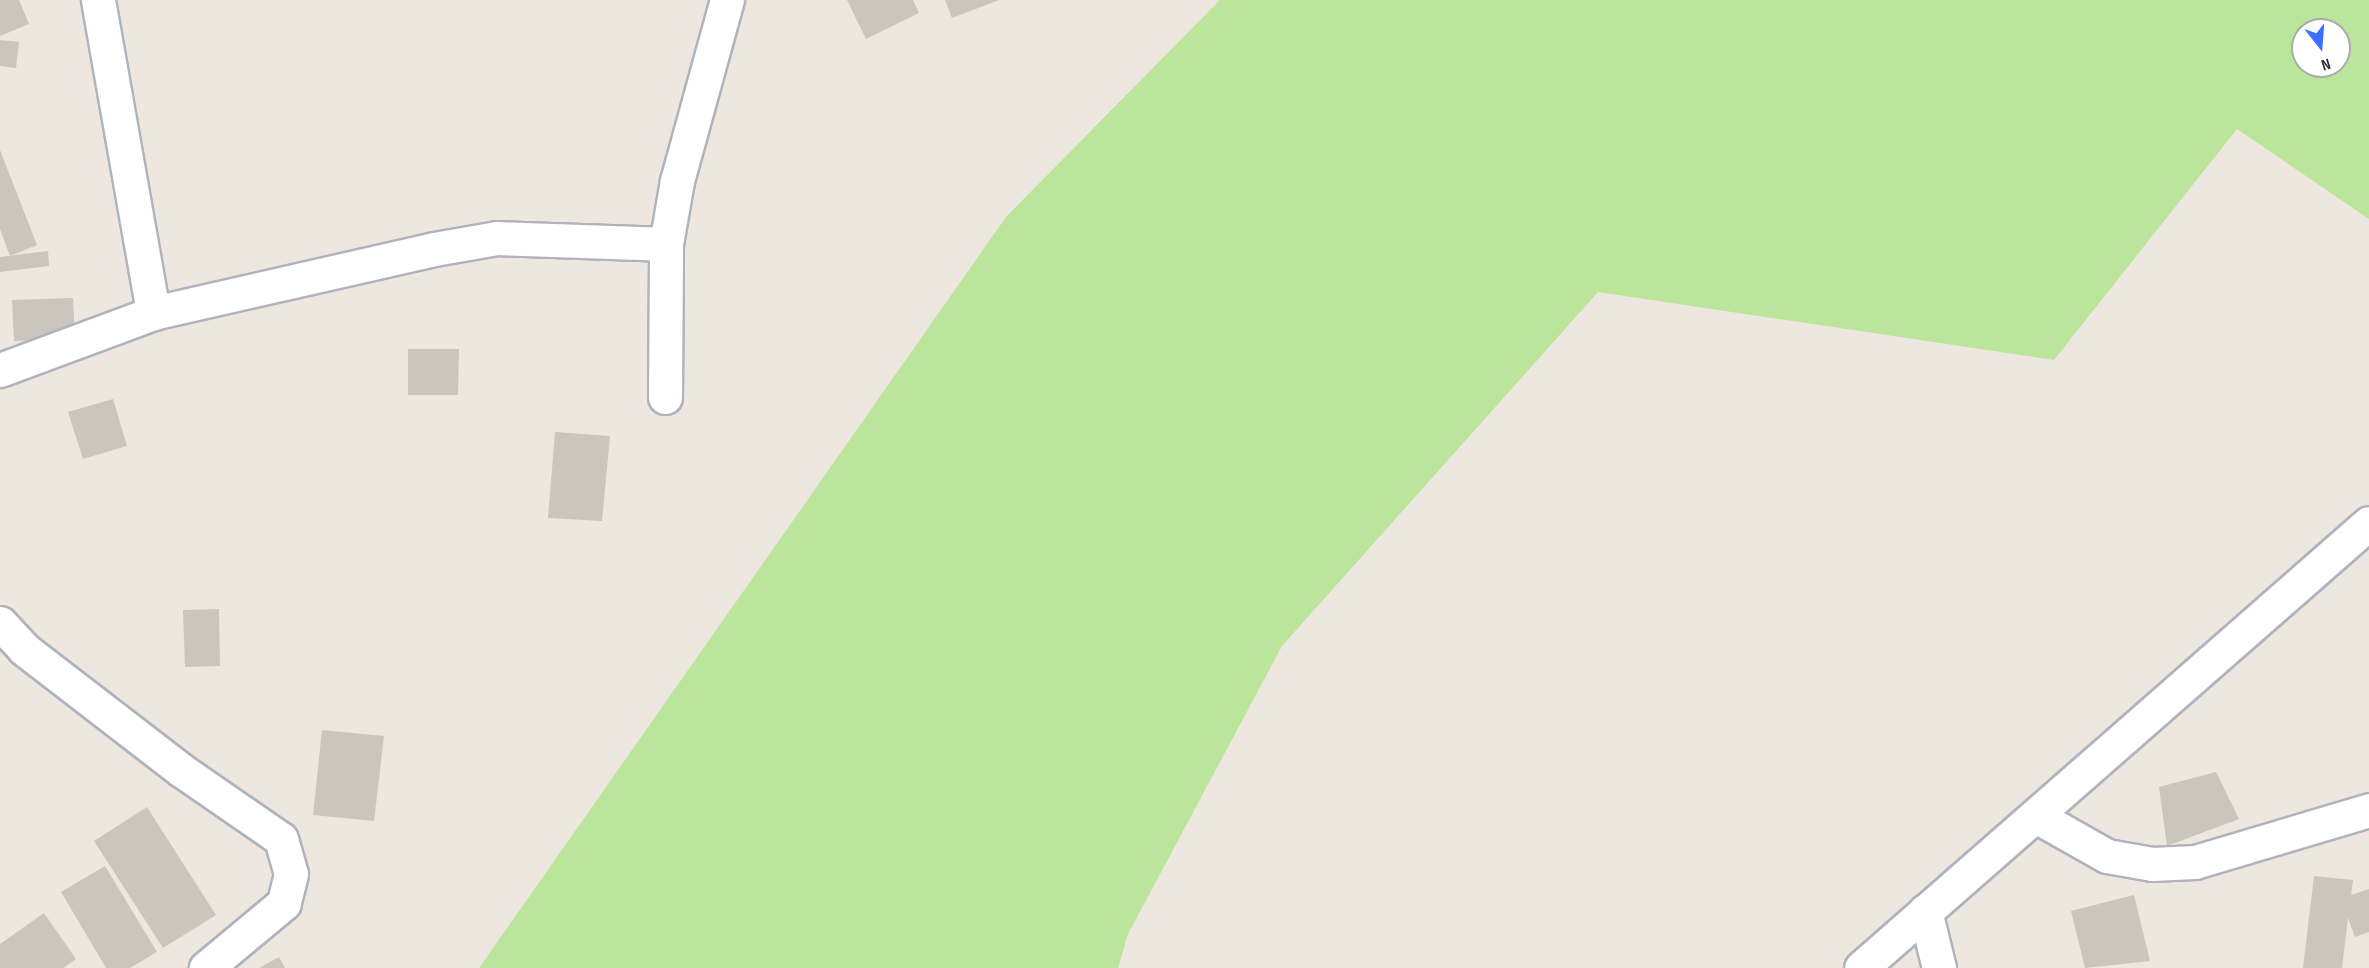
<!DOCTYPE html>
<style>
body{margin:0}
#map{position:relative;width:2369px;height:968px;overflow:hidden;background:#eee7df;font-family:"Sofia Sans Condensed",sans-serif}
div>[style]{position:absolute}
.green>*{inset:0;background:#bae59b}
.building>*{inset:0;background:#cac5bd}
.roads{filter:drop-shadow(2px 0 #afb3bd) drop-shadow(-2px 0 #afb3bd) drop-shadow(0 2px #afb3bd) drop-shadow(0 -2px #afb3bd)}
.minor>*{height:33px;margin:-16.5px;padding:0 16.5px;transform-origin:16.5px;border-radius:16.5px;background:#fff}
span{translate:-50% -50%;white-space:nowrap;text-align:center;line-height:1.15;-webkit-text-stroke:4.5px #fff;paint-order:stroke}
.north{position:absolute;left:2291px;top:18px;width:60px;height:60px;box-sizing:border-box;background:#fff;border:2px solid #ababab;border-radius:50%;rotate:163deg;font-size:16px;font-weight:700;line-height:24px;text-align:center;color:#2d2d2d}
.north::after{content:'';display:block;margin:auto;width:21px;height:27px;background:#3d6ffe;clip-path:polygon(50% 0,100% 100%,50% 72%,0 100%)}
</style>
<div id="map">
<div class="green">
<i style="clip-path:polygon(evenodd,1220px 0,2369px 0,2369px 219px,2237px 129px,2054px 360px,1598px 292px,1282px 646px,1128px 934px,1118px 968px,479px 968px,1006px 217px,1220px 0,2303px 30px,2339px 30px,2339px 66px,2303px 66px,2303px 30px)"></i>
</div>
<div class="building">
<i style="clip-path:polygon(0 0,19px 0,29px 24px,0 36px)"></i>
<i style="clip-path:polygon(847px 0,913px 0,919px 13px,866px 39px)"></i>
<i style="clip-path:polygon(945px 0,999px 0,952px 18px)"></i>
<i style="clip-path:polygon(0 40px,19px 42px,16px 68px,0 66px)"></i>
<i style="clip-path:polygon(0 150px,37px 245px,10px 256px,0 229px)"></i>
<i style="clip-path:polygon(48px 251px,49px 266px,0 272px,0 257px)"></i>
<i style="clip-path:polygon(73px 298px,75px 339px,14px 341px,12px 300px)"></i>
<i style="clip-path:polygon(408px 349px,459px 349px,458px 395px,408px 395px)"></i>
<i style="clip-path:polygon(113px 399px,127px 446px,83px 459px,68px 412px)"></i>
<i style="clip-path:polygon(555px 432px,610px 436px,602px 521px,548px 518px)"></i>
<i style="clip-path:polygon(219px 609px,220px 666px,185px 667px,183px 610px)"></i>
<i style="clip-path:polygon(322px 730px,384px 736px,374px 821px,313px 815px)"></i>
<i style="clip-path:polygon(2216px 772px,2239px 819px,2167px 846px,2159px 787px)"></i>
<i style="clip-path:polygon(147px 807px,216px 915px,163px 948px,94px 841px)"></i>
<i style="clip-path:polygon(105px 866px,157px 952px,130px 968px,106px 968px,61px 892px)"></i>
<i style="clip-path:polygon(2314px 876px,2353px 880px,2351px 895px,2369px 889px,2369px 932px,2355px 937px,2348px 918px,2342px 968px,2303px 968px)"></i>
<i style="clip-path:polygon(2134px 895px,2150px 961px,2085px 968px,2071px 911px)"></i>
<i style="clip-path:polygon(44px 913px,76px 959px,63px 968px,0 968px,0 944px)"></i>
<i style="clip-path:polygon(279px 957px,285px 968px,259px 968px)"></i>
</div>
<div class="roads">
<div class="minor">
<i style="left:98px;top:0;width:318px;rotate:80deg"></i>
<i style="left:0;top:370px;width:163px;rotate:-20.4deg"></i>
<i style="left:153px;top:313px;width:288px;rotate:-12.8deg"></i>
<i style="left:434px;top:249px;width:64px;rotate:-9.9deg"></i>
<i style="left:497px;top:238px;width:169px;rotate:2deg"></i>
<i style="left:665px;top:397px;width:153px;rotate:-89.6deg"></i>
<i style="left:666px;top:244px;width:64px;rotate:-80.1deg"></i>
<i style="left:677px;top:181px;width:188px;rotate:-74.6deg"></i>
<i style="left:0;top:623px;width:35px;rotate:47deg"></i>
<i style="left:24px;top:649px;width:198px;rotate:37.6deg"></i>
<i style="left:181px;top:770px;width:121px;rotate:34.6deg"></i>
<i style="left:281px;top:839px;width:36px;rotate:74deg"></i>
<i style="left:291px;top:874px;width:30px;rotate:104deg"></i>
<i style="left:284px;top:903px;width:102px;rotate:140.2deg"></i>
<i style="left:2036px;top:816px;width:81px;rotate:29.4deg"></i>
<i style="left:2107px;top:856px;width:46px;rotate:10.1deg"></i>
<i style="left:2152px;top:864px;width:43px;rotate:-2.7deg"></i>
<i style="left:2195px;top:862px;width:182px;rotate:-16.6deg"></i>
<i style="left:1925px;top:911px;width:59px;rotate:76.2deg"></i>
<i style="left:1861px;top:968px;width:675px;rotate:-41.22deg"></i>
</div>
</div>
<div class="north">N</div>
</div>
